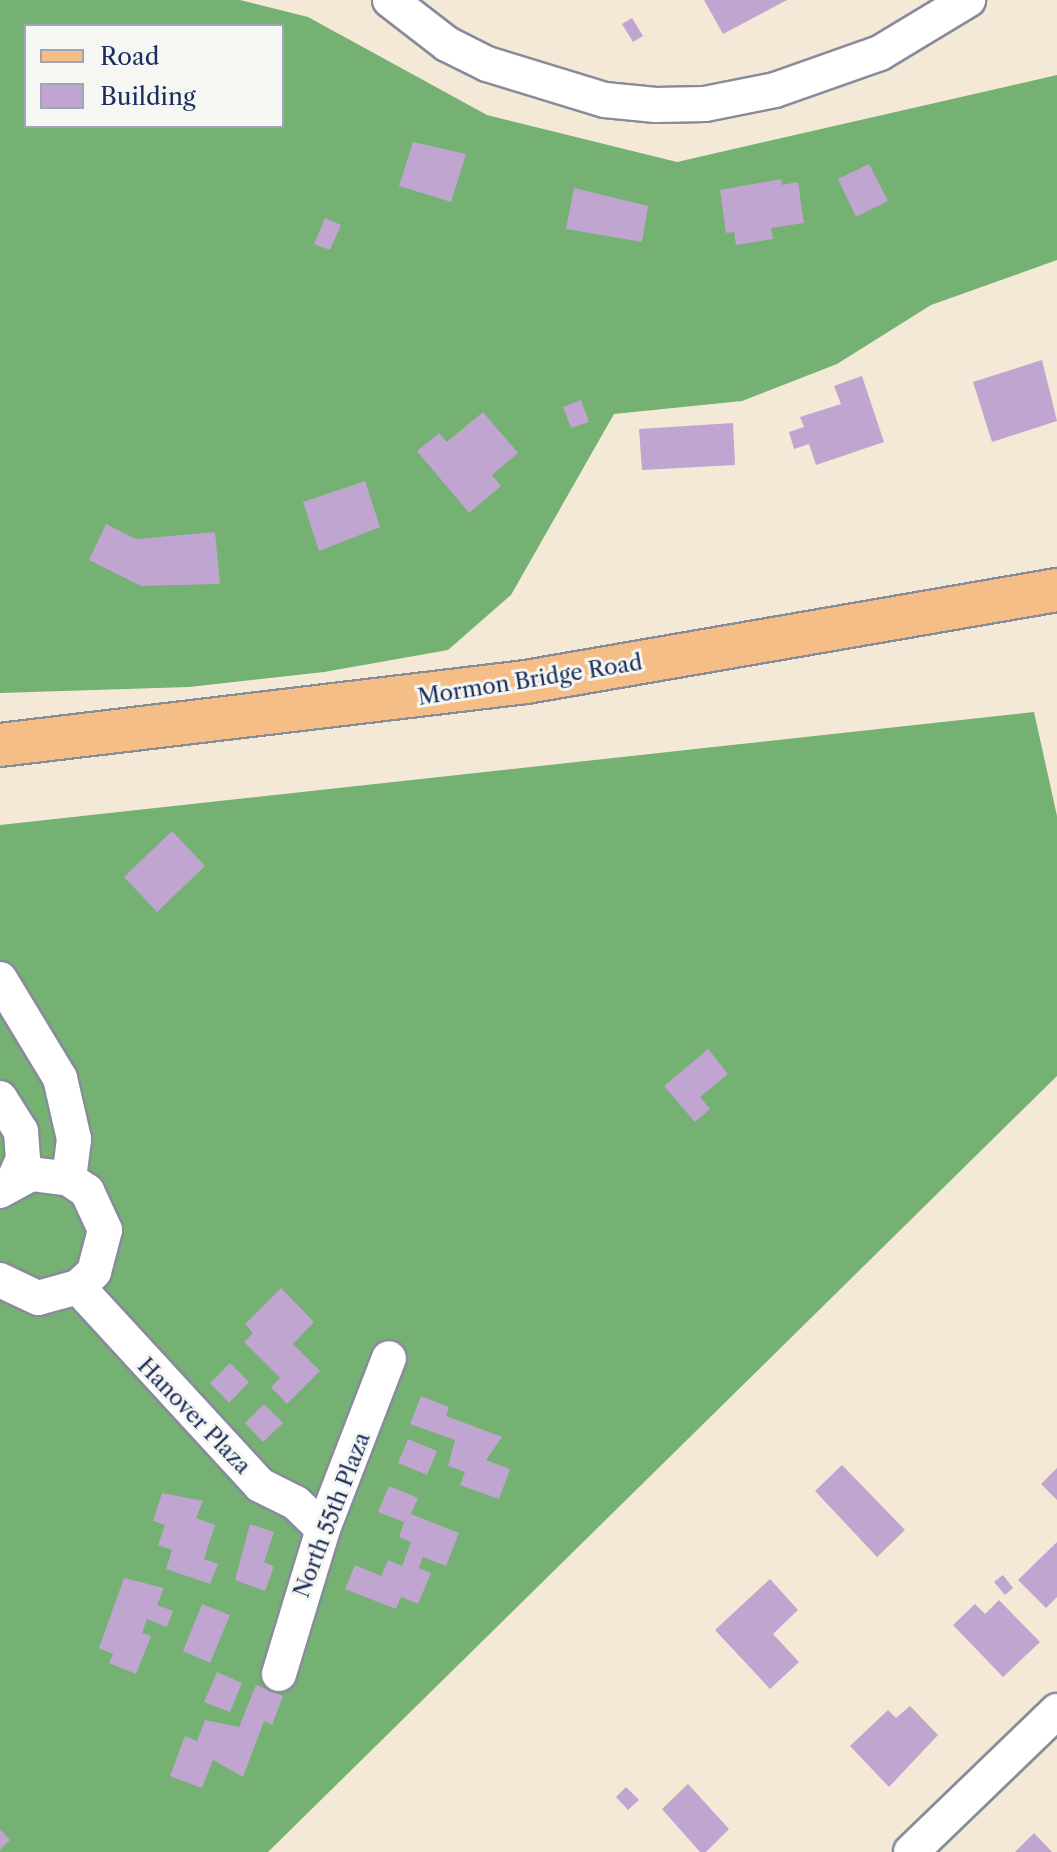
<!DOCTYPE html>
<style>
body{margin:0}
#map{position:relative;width:1057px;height:1852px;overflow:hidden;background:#f4e9d7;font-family:"Libre Caslon Text",serif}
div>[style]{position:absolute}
.forest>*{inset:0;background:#74b172}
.building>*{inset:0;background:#bfa5d0}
.roads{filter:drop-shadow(2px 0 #888c9a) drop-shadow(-2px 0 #888c9a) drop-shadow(0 2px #888c9a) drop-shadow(0 -2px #888c9a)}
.minor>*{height:34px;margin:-17px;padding:0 17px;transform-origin:17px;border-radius:17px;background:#fff}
.major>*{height:42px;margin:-21px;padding:0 21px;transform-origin:21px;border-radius:21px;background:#f6be87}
span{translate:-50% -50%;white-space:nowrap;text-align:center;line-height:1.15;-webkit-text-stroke:6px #f6f6f2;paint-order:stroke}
.street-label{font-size:22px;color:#1b2f5e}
.legend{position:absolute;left:24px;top:24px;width:260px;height:104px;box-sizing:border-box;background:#f6f6f2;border:2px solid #9ea6b7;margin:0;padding:10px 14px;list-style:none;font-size:24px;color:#1b2f5e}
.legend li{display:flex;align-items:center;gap:16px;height:40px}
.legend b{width:40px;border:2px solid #9ea6b7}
</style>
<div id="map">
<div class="forest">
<i style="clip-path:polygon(evenodd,0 0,240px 0,308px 17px,487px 115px,677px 162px,1057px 75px,1057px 260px,931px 305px,837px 364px,742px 401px,614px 414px,511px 595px,448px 650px,324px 672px,189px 687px,0 693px,0 0,26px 26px,282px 26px,282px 126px,26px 126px,26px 26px)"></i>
<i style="clip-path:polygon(1034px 712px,1057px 816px,1057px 1076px,268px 1852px,0 1852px,0 825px)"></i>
</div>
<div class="building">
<i style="clip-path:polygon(704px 0,787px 0,723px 34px)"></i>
<i style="clip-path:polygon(632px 18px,643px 36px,633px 42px,622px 24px)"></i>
<i style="clip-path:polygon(413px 142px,466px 154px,451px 202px,399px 186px)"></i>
<i style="clip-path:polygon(869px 164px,888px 201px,856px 217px,838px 179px)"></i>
<i style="clip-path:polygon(781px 179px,782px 185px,798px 182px,804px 223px,771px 228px,773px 239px,736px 245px,734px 232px,726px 233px,720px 190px)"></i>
<i style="clip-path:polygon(574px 188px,648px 206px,642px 242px,566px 229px)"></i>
<i style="clip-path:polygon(325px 218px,341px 225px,330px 250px,314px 244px)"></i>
<i style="clip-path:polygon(1042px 360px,1057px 421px,992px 442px,973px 382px)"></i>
<i style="clip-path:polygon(862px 376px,884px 442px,816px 465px,809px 444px,794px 449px,789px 432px,804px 427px,800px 417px,841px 404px,834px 386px)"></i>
<i style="clip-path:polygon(581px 400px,589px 422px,571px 428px,563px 407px)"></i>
<i style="clip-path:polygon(483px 412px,518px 453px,492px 475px,501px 486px,469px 513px,417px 451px,439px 433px,447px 442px)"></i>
<i style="clip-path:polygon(733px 423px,735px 465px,642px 470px,639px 429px)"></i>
<i style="clip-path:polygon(365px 481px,380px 527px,319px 551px,303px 502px)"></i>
<i style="clip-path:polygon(106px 524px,136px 539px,215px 532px,220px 584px,141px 586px,89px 560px)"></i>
<i style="clip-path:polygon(172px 831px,205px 866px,157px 912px,124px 877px)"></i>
<i style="clip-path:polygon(708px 1049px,728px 1074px,700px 1097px,710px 1109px,695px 1122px,664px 1086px)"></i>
<i style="clip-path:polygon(281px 1288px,314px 1322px,293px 1344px,320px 1371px,287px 1404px,271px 1387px,280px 1378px,244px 1342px,253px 1333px,245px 1324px)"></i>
<i style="clip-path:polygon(230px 1363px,249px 1382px,229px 1403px,210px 1383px)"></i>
<i style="clip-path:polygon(421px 1396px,449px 1407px,446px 1416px,502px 1437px,486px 1460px,510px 1469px,499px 1499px,460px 1485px,465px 1472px,448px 1466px,455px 1440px,410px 1424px)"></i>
<i style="clip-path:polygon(264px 1404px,283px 1423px,263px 1442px,245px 1423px)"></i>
<i style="clip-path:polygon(408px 1439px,437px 1451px,427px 1475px,398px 1463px)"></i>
<i style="clip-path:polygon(842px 1465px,905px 1530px,877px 1557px,815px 1491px)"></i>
<i style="clip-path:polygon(1057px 1468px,1057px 1500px,1041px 1484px)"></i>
<i style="clip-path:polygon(389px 1486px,418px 1498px,411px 1514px,459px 1533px,446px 1566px,423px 1557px,419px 1568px,431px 1573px,418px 1604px,401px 1597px,396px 1609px,345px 1589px,355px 1565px,381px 1576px,388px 1560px,402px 1566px,411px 1542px,399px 1537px,404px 1522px,378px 1512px)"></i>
<i style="clip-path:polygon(162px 1493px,203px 1501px,196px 1518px,215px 1525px,204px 1559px,218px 1564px,210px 1584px,166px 1569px,172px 1550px,158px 1545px,165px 1525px,153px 1521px)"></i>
<i style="clip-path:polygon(250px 1524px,274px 1532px,264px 1562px,274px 1566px,265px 1591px,235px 1580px)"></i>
<i style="clip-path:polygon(1057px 1542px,1057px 1597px,1046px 1608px,1018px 1580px)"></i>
<i style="clip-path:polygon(1003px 1575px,1013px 1588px,1005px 1595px,994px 1582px)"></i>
<i style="clip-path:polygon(124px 1578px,164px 1588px,157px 1605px,173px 1611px,167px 1627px,147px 1619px,142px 1633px,151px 1636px,136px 1674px,109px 1663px,113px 1654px,99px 1648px)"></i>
<i style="clip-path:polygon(770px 1579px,798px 1610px,773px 1634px,799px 1662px,770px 1689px,715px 1630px)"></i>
<i style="clip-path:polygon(999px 1600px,1040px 1642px,1003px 1677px,953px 1625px,975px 1604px,985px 1614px)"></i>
<i style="clip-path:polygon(202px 1604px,230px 1615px,210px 1663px,183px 1651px)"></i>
<i style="clip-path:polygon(217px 1672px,242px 1683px,230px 1712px,204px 1702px)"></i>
<i style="clip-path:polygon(256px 1685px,283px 1696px,272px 1725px,264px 1721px,243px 1777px,213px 1760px,202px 1788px,170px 1776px,185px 1736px,197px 1741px,205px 1720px,239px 1727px)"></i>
<i style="clip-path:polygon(910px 1706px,938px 1735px,889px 1787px,850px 1746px,888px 1710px,896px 1718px)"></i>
<i style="clip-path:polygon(688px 1784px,729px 1829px,706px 1852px,700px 1852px,662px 1809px)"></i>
<i style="clip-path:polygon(626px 1787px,639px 1800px,628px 1810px,616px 1797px)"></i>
<i style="clip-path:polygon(0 1829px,10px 1840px,0 1850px)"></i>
<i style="clip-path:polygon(1034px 1833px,1052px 1852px,1015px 1852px)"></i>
</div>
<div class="roads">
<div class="minor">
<i style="left:390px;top:0;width:72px;rotate:37.7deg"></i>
<i style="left:447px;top:44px;width:45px;rotate:26.6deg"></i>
<i style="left:487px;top:64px;width:123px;rotate:17deg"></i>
<i style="left:605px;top:100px;width:51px;rotate:5.6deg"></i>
<i style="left:656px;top:105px;width:49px;rotate:-1.2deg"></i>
<i style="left:705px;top:104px;width:71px;rotate:-11.3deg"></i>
<i style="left:775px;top:90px;width:111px;rotate:-19.4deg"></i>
<i style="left:880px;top:53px;width:103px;rotate:-31.1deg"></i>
<i style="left:0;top:979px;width:116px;rotate:58.8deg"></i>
<i style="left:60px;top:1078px;width:63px;rotate:77.1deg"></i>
<i style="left:74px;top:1139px;width:40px;rotate:97.1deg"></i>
<i style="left:0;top:1098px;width:39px;rotate:58deg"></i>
<i style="left:21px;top:1131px;width:28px;rotate:86deg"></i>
<i style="left:23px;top:1159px;width:24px;rotate:114deg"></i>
<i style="left:0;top:1191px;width:35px;rotate:-29deg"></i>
<i style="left:31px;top:1174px;width:38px;rotate:7deg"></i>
<i style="left:69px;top:1179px;width:22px;rotate:34deg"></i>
<i style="left:87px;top:1191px;width:43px;rotate:65.2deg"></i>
<i style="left:105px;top:1230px;width:43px;rotate:104.7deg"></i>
<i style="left:94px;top:1272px;width:22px;rotate:137deg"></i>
<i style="left:78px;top:1287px;width:41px;rotate:164.6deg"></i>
<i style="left:38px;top:1298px;width:42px;rotate:-154.7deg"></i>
<i style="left:78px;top:1287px;width:269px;rotate:47.4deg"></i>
<i style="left:260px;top:1485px;width:40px;rotate:26.6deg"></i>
<i style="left:296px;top:1503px;width:37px;rotate:44deg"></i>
<i style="left:279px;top:1674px;width:152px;rotate:-73.1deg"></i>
<i style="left:323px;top:1529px;width:183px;rotate:-68.9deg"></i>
<i style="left:911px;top:1852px;width:203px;rotate:-44deg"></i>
</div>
<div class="major">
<i style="left:0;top:745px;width:530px;rotate:-6.83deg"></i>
<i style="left:526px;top:682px;width:539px;rotate:-9.83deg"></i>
</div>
</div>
<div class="street-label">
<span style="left:530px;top:680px;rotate:-9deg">Mormon Bridge Road</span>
<span style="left:194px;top:1416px;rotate:46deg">Hanover Plaza</span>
<span style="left:332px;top:1515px;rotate:-69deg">North 55th Plaza</span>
</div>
<ul class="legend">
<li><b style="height:10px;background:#f6be87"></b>Road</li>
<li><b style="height:22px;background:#bfa5d0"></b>Building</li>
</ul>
</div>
